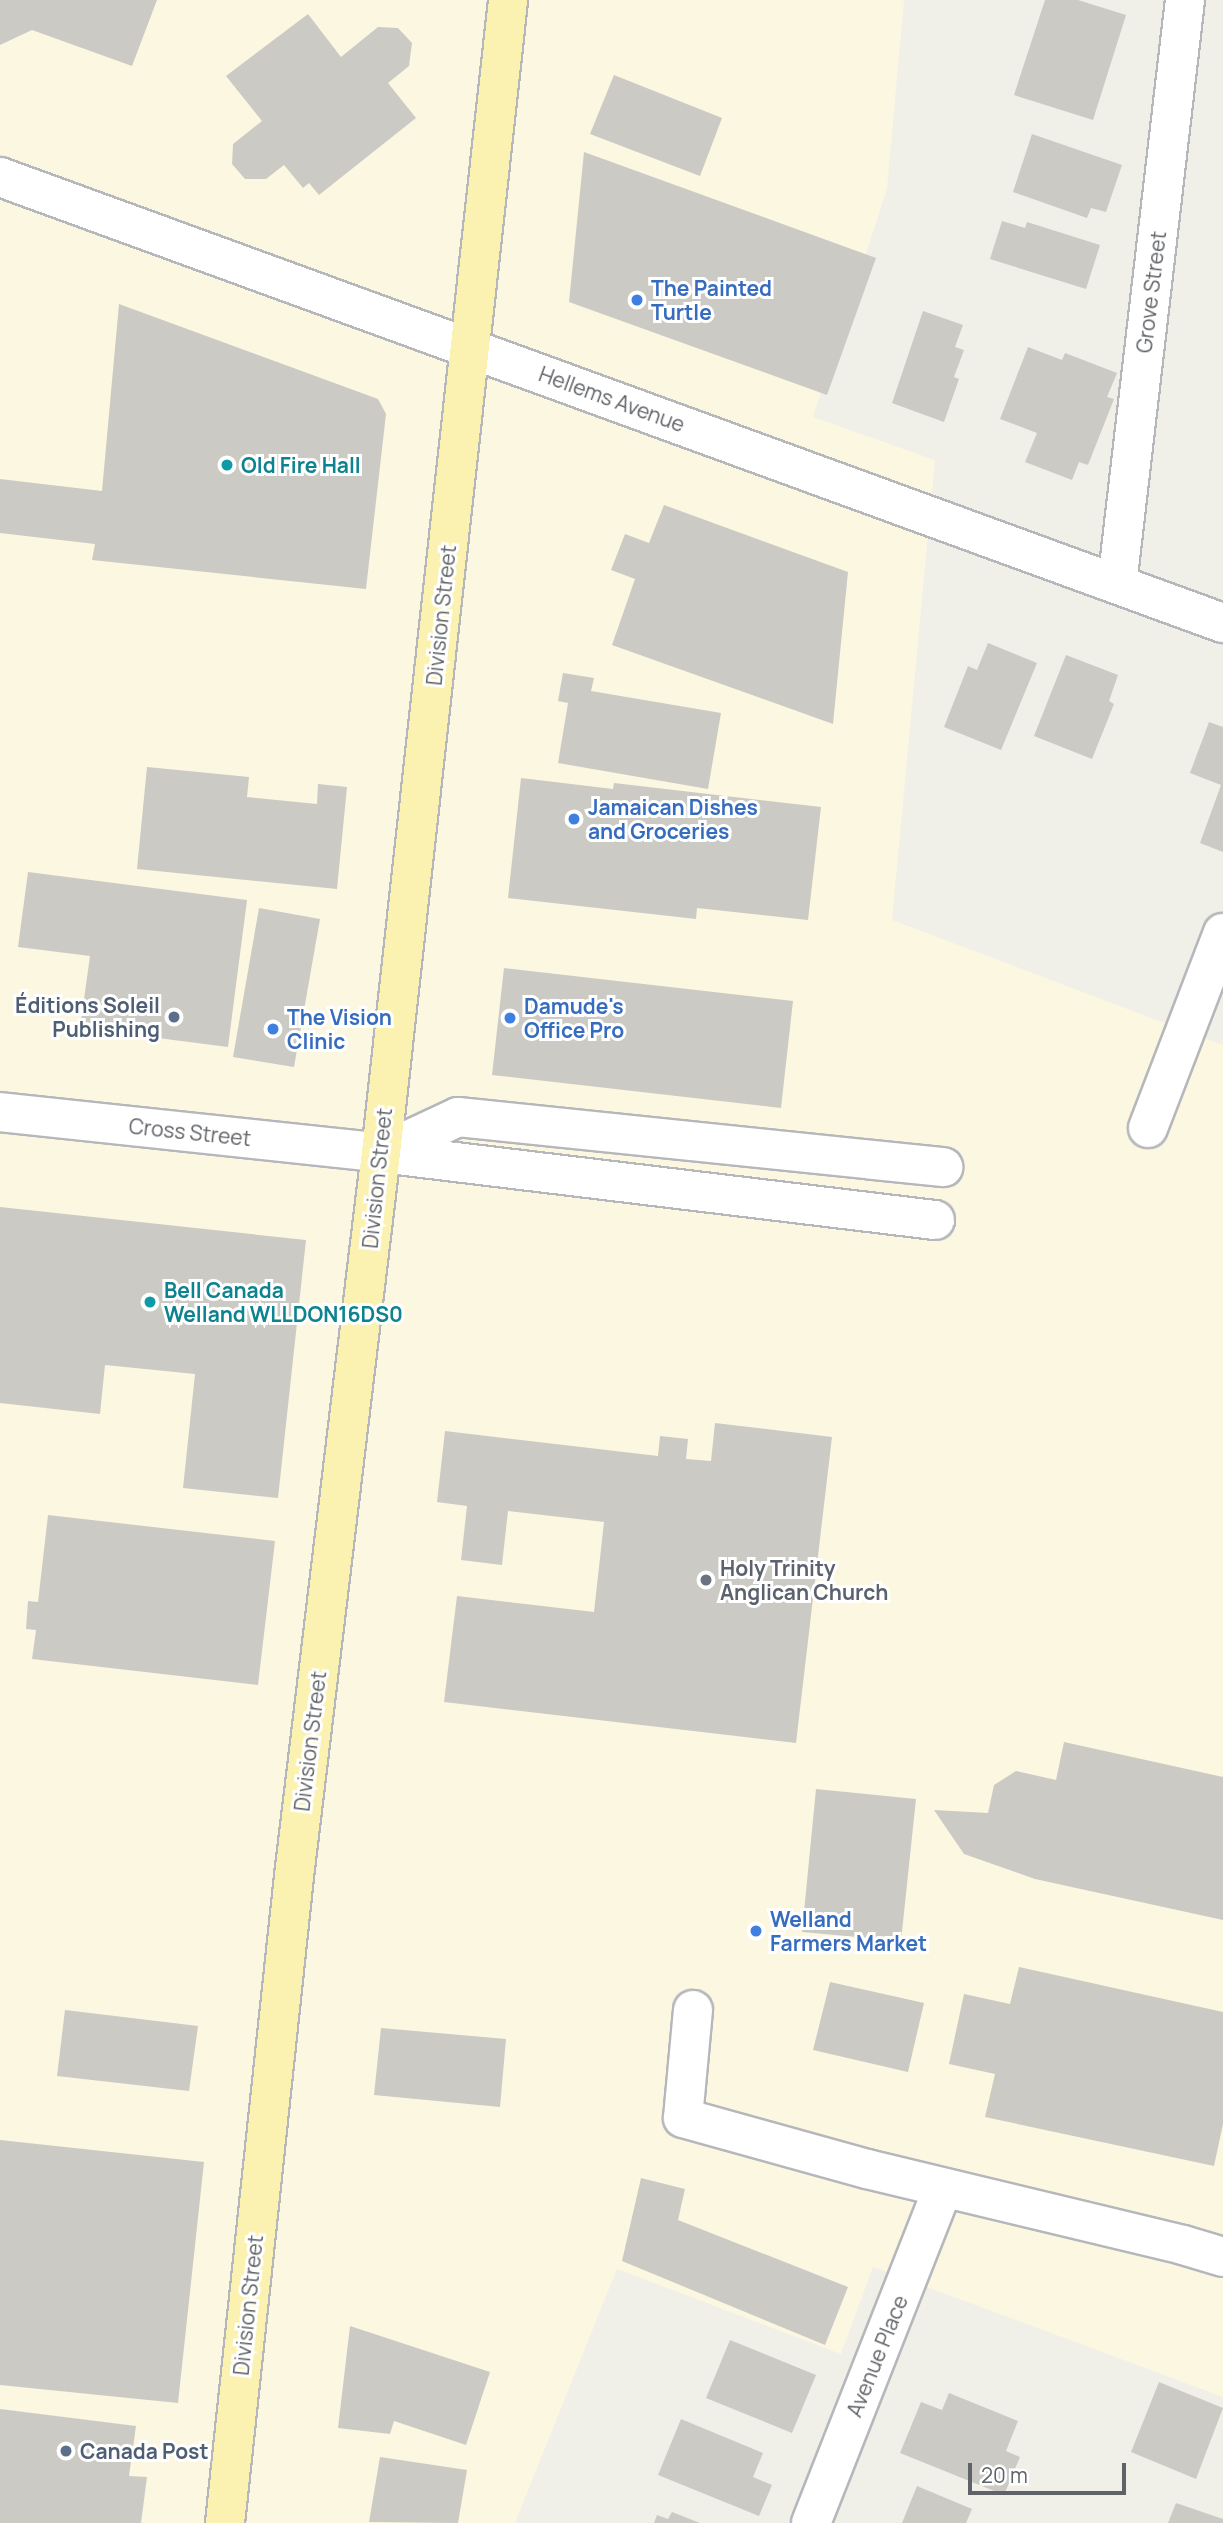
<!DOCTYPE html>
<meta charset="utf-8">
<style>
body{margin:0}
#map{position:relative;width:1223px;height:2523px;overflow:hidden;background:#f0efe8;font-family:Manrope,sans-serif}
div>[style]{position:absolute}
.commercial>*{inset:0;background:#fcf7e1}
.building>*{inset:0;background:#cccac4}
.roads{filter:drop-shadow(2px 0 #b5b7bb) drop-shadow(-2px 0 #b5b7bb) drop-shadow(0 2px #b5b7bb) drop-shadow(0 -2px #b5b7bb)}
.minor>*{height:38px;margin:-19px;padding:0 19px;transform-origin:19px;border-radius:19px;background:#fff}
.major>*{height:38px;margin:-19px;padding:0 19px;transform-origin:19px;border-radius:19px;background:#fbf2b2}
.dots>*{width:19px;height:19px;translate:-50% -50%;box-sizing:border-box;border:4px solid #fff;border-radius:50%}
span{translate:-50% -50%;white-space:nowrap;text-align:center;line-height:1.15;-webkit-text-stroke:6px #fff;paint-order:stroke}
.shop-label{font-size:21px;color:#366cbe;font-weight:700}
.left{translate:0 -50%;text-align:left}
.street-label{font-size:21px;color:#5f6267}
.culture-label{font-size:21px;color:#0d838f;font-weight:700}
.service-label{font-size:21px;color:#4e5e75;font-weight:700}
.right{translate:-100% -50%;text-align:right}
.worship-label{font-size:21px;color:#5b616d;font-weight:700}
.scale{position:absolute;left:968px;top:2463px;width:158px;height:32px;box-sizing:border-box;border:4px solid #5f6267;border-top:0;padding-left:9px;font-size:21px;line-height:24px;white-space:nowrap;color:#5f6267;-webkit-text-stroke:5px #fff;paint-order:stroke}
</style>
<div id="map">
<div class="commercial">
<i style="clip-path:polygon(0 0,904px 0,887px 189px,813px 417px,935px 460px,892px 920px,1223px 1045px,1223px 2397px,873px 2267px,841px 2354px,617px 2269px,515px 2523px,0 2523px)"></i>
</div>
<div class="building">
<i style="clip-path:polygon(0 0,157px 0,132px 66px,32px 30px,0 45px)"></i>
<i style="clip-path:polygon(1045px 0,1078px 0,1126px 15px,1093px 120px,1014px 95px)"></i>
<i style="clip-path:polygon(308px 14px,341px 57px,378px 27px,398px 28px,412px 43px,409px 66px,388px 83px,416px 118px,319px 195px,309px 183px,303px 188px,284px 165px,266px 179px,245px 179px,232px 164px,233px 144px,262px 121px,226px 76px)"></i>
<i style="clip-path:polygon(614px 75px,722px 118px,700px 176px,590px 134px)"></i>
<i style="clip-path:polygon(1032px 134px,1122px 165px,1106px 212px,1091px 208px,1087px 218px,1013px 192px)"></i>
<i style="clip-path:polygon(584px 152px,876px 258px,827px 395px,569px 302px)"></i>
<i style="clip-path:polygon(1002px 221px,1025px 228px,1027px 222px,1100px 245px,1086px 289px,990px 259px)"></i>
<i style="clip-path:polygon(119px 304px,378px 399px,386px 414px,366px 589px,92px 560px,95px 544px,0 533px,0 479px,102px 491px)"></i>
<i style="clip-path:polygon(923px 311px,963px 325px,955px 347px,964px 350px,954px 377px,959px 379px,944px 422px,892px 403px)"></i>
<i style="clip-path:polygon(1028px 347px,1062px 360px,1065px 353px,1117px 373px,1107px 397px,1114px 399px,1088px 465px,1079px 462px,1072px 480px,1025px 462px,1037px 433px,1000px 419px)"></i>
<i style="clip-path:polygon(664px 505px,848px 572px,833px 724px,612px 645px,635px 579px,611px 570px,625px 534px,649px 543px)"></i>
<i style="clip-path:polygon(988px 643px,1037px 663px,1001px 750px,944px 727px,968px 666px,977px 670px)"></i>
<i style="clip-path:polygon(1066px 655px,1118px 675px,1109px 701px,1114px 704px,1092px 759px,1034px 736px)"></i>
<i style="clip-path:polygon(563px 673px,594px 678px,591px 691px,721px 713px,708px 789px,558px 763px,568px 703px,558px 701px)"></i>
<i style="clip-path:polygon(1209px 722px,1223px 727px,1223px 852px,1200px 843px,1221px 785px,1190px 773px)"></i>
<i style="clip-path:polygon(147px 767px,249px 777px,247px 797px,317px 804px,318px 784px,347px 787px,337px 889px,137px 869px)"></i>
<i style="clip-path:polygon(521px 778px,613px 789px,614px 783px,821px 807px,808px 920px,697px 908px,696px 919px,508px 898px)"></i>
<i style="clip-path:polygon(28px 872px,247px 900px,228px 1047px,80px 1028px,90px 956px,18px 947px)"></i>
<i style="clip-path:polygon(259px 908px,320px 919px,294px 1067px,233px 1057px)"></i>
<i style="clip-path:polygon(504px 968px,793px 1001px,781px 1108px,492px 1075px)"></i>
<i style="clip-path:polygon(0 1207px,306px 1240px,278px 1498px,183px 1488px,195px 1374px,105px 1365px,100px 1414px,0 1403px)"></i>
<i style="clip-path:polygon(715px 1423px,832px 1437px,796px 1743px,444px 1702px,457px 1596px,594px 1612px,604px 1522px,508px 1511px,502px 1565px,461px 1560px,467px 1506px,437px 1502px,445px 1431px,658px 1456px,660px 1436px,688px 1439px,686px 1459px,711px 1461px)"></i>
<i style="clip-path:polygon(48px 1515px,275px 1541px,258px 1685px,32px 1659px,36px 1630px,26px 1629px,28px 1601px,38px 1602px)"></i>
<i style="clip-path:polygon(1064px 1742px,1223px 1777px,1223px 1920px,1035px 1879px,964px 1854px,934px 1810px,988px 1813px,994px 1785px,1016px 1771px,1056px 1780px)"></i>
<i style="clip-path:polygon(816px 1789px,916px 1799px,901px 1941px,802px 1932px)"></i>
<i style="clip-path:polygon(1019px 1967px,1223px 2012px,1223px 2124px,1214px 2166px,985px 2117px,995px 2074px,949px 2064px,964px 1994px,1010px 2004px)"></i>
<i style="clip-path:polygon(830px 1982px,924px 2003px,908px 2072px,813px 2050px)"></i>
<i style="clip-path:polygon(65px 2010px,198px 2026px,189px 2091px,57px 2076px)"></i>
<i style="clip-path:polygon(381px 2028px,506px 2039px,500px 2107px,374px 2095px)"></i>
<i style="clip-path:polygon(0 2140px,204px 2162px,178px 2403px,0 2385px)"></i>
<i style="clip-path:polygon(641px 2178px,685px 2189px,678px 2220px,848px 2287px,825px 2345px,622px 2261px)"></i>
<i style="clip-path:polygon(350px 2326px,490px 2372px,466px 2445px,394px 2421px,390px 2434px,338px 2428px)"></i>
<i style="clip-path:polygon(730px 2340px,816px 2375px,792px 2433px,706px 2398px)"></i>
<i style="clip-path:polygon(1159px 2382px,1223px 2408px,1196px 2479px,1131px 2452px)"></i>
<i style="clip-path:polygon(949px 2393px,1018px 2421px,1006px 2451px,1020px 2457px,1004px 2495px,900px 2453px,921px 2402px,942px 2410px)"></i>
<i style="clip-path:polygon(0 2409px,136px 2426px,129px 2476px,147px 2477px,141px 2523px,0 2523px)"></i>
<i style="clip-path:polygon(681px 2419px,763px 2453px,753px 2477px,772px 2485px,759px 2516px,658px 2475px)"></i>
<i style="clip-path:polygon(380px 2457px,467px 2470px,458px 2523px,369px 2522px)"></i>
<i style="clip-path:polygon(917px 2486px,972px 2509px,966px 2523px,902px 2523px)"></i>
<i style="clip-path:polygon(1176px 2503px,1223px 2519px,1223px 2523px,1168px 2523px)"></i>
<i style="clip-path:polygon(672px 2512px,700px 2523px,654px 2523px,657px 2515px,668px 2519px)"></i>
</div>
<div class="roads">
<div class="minor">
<i style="left:0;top:177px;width:1302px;rotate:20.04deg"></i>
<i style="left:1117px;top:584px;width:588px;rotate:-83.36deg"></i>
<i style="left:0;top:1112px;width:383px;rotate:6.1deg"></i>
<i style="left:381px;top:1153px;width:558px;rotate:6.9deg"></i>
<i style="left:1148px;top:1128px;width:209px;rotate:-69deg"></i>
<i style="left:381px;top:1153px;width:85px;rotate:-25.1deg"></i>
<i style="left:458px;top:1117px;width:488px;rotate:5.9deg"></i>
<i style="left:693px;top:2010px;width:108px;rotate:95.3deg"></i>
<i style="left:683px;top:2118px;width:191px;rotate:15.5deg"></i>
<i style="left:867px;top:2169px;width:325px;rotate:13.5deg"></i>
<i style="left:1183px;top:2245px;width:42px;rotate:16.7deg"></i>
<i style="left:811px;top:2523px;width:360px;rotate:-68.5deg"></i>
</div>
<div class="major">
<i style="left:225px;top:2523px;width:651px;rotate:-83.91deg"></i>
<i style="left:294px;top:1876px;width:728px;rotate:-83.14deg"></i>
<i style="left:381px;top:1153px;width:1160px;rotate:-83.71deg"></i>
</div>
</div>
<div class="dots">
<i style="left:637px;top:300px;background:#3f7fe0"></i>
<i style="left:227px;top:465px;background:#0f9aa8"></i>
<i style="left:574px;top:819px;background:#3f7fe0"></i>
<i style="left:174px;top:1017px;background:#5c6f8a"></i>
<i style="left:510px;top:1018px;background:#3f7fe0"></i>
<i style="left:273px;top:1029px;background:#3f7fe0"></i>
<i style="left:150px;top:1302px;background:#0f9aa8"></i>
<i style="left:706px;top:1580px;background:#6b7280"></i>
<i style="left:756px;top:1931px;background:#3f7fe0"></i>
<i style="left:66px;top:2451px;background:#5c6f8a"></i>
</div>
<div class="shop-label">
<span class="left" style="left:651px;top:300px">The Painted<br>Turtle</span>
<span class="left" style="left:588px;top:819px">Jamaican Dishes<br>and Groceries</span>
<span class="left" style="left:524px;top:1018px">Damude's<br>Office Pro</span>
<span class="left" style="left:287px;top:1029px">The Vision<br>Clinic</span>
<span class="left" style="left:770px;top:1931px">Welland<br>Farmers Market</span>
</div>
<div class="street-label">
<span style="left:1151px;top:292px;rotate:-83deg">Grove Street</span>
<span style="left:612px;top:399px;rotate:20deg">Hellems Avenue</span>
<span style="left:441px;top:615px;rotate:-84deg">Division Street</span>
<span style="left:190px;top:1132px;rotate:6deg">Cross Street</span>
<span style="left:377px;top:1178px;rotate:-84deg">Division Street</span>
<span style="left:310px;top:1741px;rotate:-83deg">Division Street</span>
<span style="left:248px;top:2305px;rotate:-84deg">Division Street</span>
<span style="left:877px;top:2356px;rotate:-68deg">Avenue Place</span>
</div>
<div class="culture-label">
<span class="left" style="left:241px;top:465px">Old Fire Hall</span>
<span class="left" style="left:164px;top:1302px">Bell Canada<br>Welland WLLDON16DS0</span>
</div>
<div class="service-label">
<span class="right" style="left:160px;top:1017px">Éditions Soleil<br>Publishing</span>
<span class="left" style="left:80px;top:2451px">Canada Post</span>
</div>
<div class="worship-label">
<span class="left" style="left:720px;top:1580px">Holy Trinity<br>Anglican Church</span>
</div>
<div class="scale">20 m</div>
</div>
